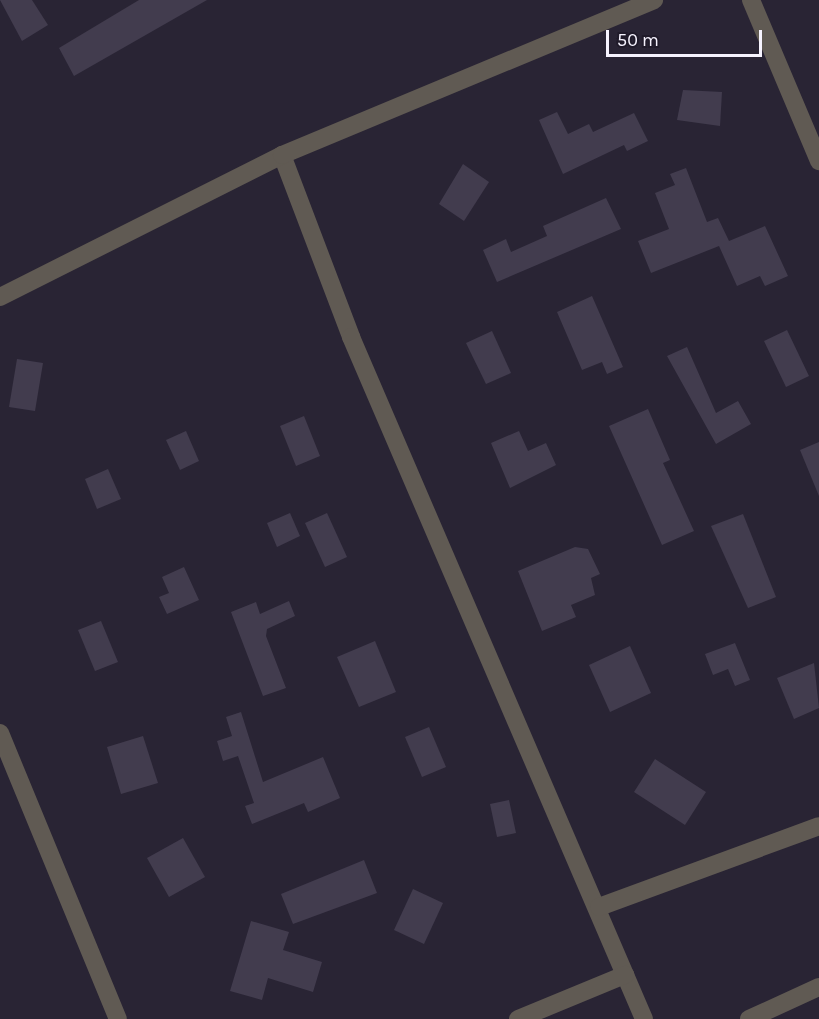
<!DOCTYPE html>
<style>
body{margin:0}
#map{position:relative;width:819px;height:1019px;overflow:hidden;background:#292434;font-family:Karla,sans-serif}
div>[style]{position:absolute}
.building>*{inset:0;background:#423c4e}
.minor>*{height:18px;margin:-9px;padding:0 9px;transform-origin:9px;border-radius:9px;background:#605a53}
span{translate:-50% -50%;white-space:nowrap;text-align:center;line-height:1.15;-webkit-text-stroke:4.5px #201b2a;paint-order:stroke}
.scale{position:absolute;left:606px;top:30px;width:156px;height:27px;box-sizing:border-box;border:3px solid #f6f3fe;border-top:0;padding-left:8px;font-size:18px;line-height:21px;white-space:nowrap;color:#f6f3fe;-webkit-text-stroke:4px #201b2a;paint-order:stroke}
</style>
<div id="map">
<div class="building">
<i style="clip-path:polygon(0 0,32px 0,48px 25px,22px 41px)"></i>
<i style="clip-path:polygon(139px 0,207px 0,74px 76px,59px 48px)"></i>
<i style="clip-path:polygon(683px 90px,722px 92px,720px 126px,677px 120px)"></i>
<i style="clip-path:polygon(557px 112px,568px 134px,589px 124px,593px 132px,634px 113px,648px 141px,627px 151px,624px 145px,563px 174px,539px 120px)"></i>
<i style="clip-path:polygon(463px 164px,489px 182px,464px 221px,439px 204px)"></i>
<i style="clip-path:polygon(686px 168px,707px 222px,718px 218px,729px 241px,765px 226px,788px 276px,765px 286px,760px 276px,737px 286px,719px 246px,651px 273px,638px 241px,669px 229px,655px 193px,675px 185px,670px 174px)"></i>
<i style="clip-path:polygon(606px 198px,621px 229px,497px 282px,483px 250px,506px 239px,511px 252px,547px 236px,543px 226px)"></i>
<i style="clip-path:polygon(592px 296px,623px 367px,607px 374px,602px 362px,582px 370px,557px 312px)"></i>
<i style="clip-path:polygon(787px 330px,809px 376px,786px 387px,764px 341px)"></i>
<i style="clip-path:polygon(492px 331px,511px 373px,486px 384px,466px 343px)"></i>
<i style="clip-path:polygon(687px 347px,716px 413px,738px 401px,751px 424px,716px 444px,667px 356px)"></i>
<i style="clip-path:polygon(17px 359px,43px 363px,35px 411px,9px 407px)"></i>
<i style="clip-path:polygon(648px 409px,670px 460px,663px 463px,694px 531px,662px 545px,609px 426px)"></i>
<i style="clip-path:polygon(304px 416px,320px 456px,296px 466px,280px 426px)"></i>
<i style="clip-path:polygon(186px 431px,199px 461px,180px 470px,166px 440px)"></i>
<i style="clip-path:polygon(519px 431px,528px 451px,546px 443px,556px 465px,510px 488px,491px 443px)"></i>
<i style="clip-path:polygon(819px 442px,819px 496px,800px 450px)"></i>
<i style="clip-path:polygon(108px 469px,121px 499px,97px 509px,85px 479px)"></i>
<i style="clip-path:polygon(290px 513px,300px 536px,277px 547px,267px 523px)"></i>
<i style="clip-path:polygon(327px 513px,347px 557px,325px 567px,305px 523px)"></i>
<i style="clip-path:polygon(743px 514px,776px 597px,748px 608px,711px 526px)"></i>
<i style="clip-path:polygon(575px 547px,588px 549px,600px 574px,591px 578px,595px 595px,571px 605px,576px 617px,542px 631px,518px 571px)"></i>
<i style="clip-path:polygon(184px 567px,199px 600px,167px 614px,159px 597px,169px 593px,162px 577px)"></i>
<i style="clip-path:polygon(289px 601px,295px 616px,267px 629px,266px 636px,286px 688px,263px 696px,231px 612px,256px 602px,260px 614px)"></i>
<i style="clip-path:polygon(101px 621px,118px 662px,95px 671px,78px 630px)"></i>
<i style="clip-path:polygon(375px 641px,396px 692px,359px 707px,337px 657px)"></i>
<i style="clip-path:polygon(735px 643px,750px 680px,735px 686px,728px 669px,713px 675px,705px 654px)"></i>
<i style="clip-path:polygon(630px 646px,651px 693px,610px 712px,589px 665px)"></i>
<i style="clip-path:polygon(814px 663px,819px 708px,794px 719px,777px 678px)"></i>
<i style="clip-path:polygon(241px 712px,263px 782px,323px 757px,340px 798px,308px 812px,304px 803px,252px 824px,245px 806px,254px 803px,238px 756px,223px 761px,217px 741px,232px 736px,226px 717px)"></i>
<i style="clip-path:polygon(429px 727px,446px 767px,422px 777px,405px 737px)"></i>
<i style="clip-path:polygon(143px 736px,158px 783px,121px 794px,107px 747px)"></i>
<i style="clip-path:polygon(655px 759px,706px 792px,685px 825px,634px 792px)"></i>
<i style="clip-path:polygon(509px 800px,516px 833px,497px 837px,490px 804px)"></i>
<i style="clip-path:polygon(183px 838px,205px 877px,169px 897px,147px 858px)"></i>
<i style="clip-path:polygon(364px 860px,377px 893px,293px 924px,281px 894px)"></i>
<i style="clip-path:polygon(413px 889px,443px 903px,424px 944px,394px 930px)"></i>
<i style="clip-path:polygon(251px 921px,289px 932px,283px 950px,322px 962px,313px 992px,268px 978px,262px 1000px,230px 991px)"></i>
</div>
<div class="minor">
<i style="left:751px;top:0;width:175px;rotate:67.1deg"></i>
<i style="left:282px;top:155px;width:195px;rotate:69.2deg"></i>
<i style="left:351px;top:337px;width:742px;rotate:66.75deg"></i>
<i style="left:0;top:297px;width:316px;rotate:-26.7deg"></i>
<i style="left:282px;top:155px;width:403px;rotate:-22.6deg"></i>
<i style="left:0;top:733px;width:309px;rotate:67.6deg"></i>
<i style="left:599px;top:907px;width:234px;rotate:-20.2deg"></i>
<i style="left:518px;top:1019px;width:116px;rotate:-22.4deg"></i>
<i style="left:749px;top:1019px;width:77px;rotate:-24.6deg"></i>
</div>
<div class="scale">50 m</div>
</div>
